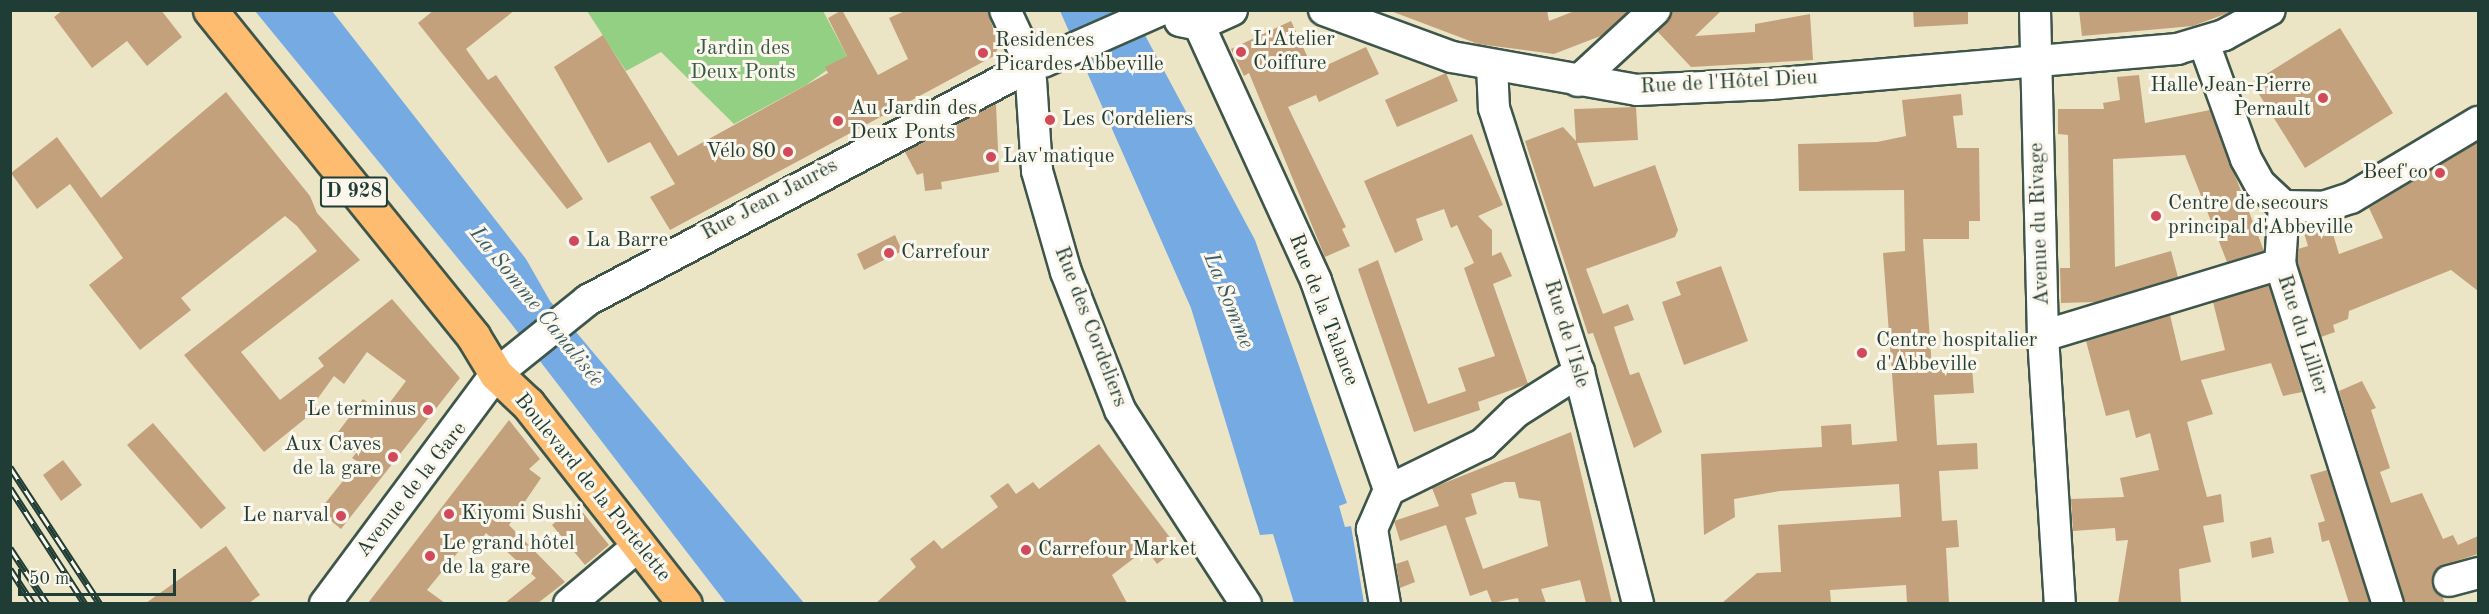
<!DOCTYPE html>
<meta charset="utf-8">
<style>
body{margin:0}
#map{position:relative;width:2489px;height:614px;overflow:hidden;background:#ebe5c6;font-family:"Old Standard TT",serif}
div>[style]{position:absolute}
.green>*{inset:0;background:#94d084}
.water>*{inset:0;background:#76aae3}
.building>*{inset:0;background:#c3a17d}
.roads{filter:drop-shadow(2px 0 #3e564a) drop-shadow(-2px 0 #3e564a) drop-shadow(0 2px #3e564a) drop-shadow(0 -2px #3e564a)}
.minor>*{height:30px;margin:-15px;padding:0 15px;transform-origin:15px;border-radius:15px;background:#fff}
.major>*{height:33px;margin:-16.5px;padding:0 16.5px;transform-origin:16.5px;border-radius:16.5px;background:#fdbc70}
.rail>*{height:7px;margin-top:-3.5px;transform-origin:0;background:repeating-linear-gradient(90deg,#fbf7ec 0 14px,#1f3d34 0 28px);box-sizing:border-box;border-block:2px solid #1f3d34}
.dots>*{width:16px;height:16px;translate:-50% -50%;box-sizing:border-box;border:3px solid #fbf7ec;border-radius:50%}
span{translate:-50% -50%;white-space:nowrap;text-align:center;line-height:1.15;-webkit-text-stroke:6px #fbf7ec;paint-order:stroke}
.shield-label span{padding:2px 4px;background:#fbf7ec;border:2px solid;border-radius:4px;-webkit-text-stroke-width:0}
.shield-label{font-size:20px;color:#1f3d34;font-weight:700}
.poi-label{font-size:21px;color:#1f3d34}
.left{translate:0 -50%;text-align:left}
.right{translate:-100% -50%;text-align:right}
.park-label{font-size:21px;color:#365a44}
.street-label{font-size:21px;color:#1f3d34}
.water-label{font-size:22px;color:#395e69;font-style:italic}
.frame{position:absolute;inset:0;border:12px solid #1f3d34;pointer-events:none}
.scale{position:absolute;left:18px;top:569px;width:158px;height:27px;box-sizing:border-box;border:3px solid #1f3d34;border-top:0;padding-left:8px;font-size:18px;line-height:21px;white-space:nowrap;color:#1f3d34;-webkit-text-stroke:4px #fbf7ec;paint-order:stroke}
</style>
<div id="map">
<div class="green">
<i style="clip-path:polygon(587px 11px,823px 11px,847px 56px,806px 85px,734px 124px,661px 52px,626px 71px)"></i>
</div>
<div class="water">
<i style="clip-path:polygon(255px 11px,332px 11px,526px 259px,550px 301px,804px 603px,726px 603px,506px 317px)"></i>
<i style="clip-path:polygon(1060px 11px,1132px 11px,1255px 240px,1347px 503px,1339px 506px,1345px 527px,1351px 526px,1364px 603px,1294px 603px,1273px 534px,1260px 535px,1191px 308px)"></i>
</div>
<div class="building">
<i style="clip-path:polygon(63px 10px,161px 10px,182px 37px,147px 66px,127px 41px,92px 68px,54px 17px)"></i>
<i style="clip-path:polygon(434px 10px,515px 10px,466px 49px,488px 80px,496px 75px,583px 199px,567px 209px,445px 57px,418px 23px)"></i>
<i style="clip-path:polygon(842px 10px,878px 75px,908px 59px,889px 18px,907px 10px,987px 10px,999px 46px,994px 56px,670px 230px,650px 197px,675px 184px,650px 142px,608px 163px,554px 67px,603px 35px,678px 156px,828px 73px,825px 67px,847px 56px,828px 18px)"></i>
<i style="clip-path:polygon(1388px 10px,1547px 10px,1549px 21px,1577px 10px,1629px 10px,1603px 35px,1554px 54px,1478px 44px)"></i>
<i style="clip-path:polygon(1672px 10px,1722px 10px,1695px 36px,1755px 32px,1755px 24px,1810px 14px,1813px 60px,1691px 67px,1657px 31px)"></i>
<i style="clip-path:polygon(1913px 10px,1968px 10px,1968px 24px,1914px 27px)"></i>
<i style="clip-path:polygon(2079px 10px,2233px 10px,2233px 11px,2193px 26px,2082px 36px)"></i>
<i style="clip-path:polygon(1291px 21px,1314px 71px,1366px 47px,1379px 74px,1319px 102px,1316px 95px,1288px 107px,1346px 227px,1342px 229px,1350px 246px,1325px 257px,1249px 73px,1244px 76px,1231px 49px)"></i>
<i style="clip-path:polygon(2340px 28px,2393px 113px,2305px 168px,2252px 83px)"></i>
<i style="clip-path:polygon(1446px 73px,1458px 101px,1397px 127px,1385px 100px)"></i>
<i style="clip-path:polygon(2139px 75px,2145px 123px,2210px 110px,2264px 251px,2227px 262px,2185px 155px,2113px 159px,2115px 267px,2171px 251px,2178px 277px,2096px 302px,2061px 303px,2060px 268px,2070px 268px,2068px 135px,2058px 134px,2058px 109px,2104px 109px,2103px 103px,2120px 100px,2117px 77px)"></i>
<i style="clip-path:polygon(226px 92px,310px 196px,317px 213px,360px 260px,241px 352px,280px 400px,324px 366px,318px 358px,392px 299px,460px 378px,341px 529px,319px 511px,358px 462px,352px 458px,356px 453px,335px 436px,363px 399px,382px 413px,406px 381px,367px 352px,344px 384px,334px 376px,313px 405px,317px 409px,264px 452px,184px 355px,317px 251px,297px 226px,285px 216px,181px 298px,191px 310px,140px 350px,89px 285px,123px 258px,99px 224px,70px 184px,37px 209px,11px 173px,57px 137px,101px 198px)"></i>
<i style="clip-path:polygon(1961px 94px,1963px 115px,1953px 116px,1957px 148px,1979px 148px,1980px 221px,1969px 221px,1969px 239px,1923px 239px,1932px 369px,1972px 367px,1974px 393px,1934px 395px,1937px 445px,1977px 443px,1978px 469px,1939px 471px,1942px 521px,1957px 520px,1959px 547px,1946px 548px,1949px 603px,1907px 603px,1906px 585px,1830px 590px,1831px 603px,1722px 603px,1757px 573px,1781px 572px,1778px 525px,1901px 517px,1899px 484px,1780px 491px,1734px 499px,1735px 517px,1704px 535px,1701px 454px,1822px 447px,1821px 426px,1851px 424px,1852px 445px,1897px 441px,1883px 253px,1905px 251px,1904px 190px,1799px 191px,1798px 144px,1877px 142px,1906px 136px,1902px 100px)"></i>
<i style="clip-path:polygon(996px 104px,999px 172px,941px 182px,942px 189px,925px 191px,923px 173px,917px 175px,905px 152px)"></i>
<i style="clip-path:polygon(1636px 107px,1638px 140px,1577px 143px,1594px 187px,1655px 165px,1678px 230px,1675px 237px,1586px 269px,1603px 314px,1628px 304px,1634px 320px,1614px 327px,1630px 375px,1639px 372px,1662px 432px,1634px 448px,1593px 333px,1588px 334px,1525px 141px,1563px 127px,1576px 141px,1574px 109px)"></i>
<i style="clip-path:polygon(1472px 134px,1503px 205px,1478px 216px,1492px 230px,1492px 256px,1501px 252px,1512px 276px,1493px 284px,1528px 384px,1478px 402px,1480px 410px,1414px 432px,1358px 269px,1378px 260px,1428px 404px,1466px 391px,1458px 368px,1495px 356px,1464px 268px,1474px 263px,1457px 225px,1451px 228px,1444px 209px,1416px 219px,1423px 240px,1395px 253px,1364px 181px)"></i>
<i style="clip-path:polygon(2478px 142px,2478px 291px,2451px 270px,2349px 311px,2348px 319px,2333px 325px,2335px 332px,2321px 337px,2297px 262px,2298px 249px,2308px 246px,2304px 233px,2330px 224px,2339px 254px,2383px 238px,2369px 208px)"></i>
<i style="clip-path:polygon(895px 235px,902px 251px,864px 270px,857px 254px)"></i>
<i style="clip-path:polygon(1721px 266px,1748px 341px,1684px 365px,1662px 302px,1681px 295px,1676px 282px)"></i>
<i style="clip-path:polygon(2269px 285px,2302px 392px,2283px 396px,2271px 363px,2201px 380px,2213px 414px,2187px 422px,2207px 497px,2221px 494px,2224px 522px,2203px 526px,2211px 562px,2179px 569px,2181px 603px,2118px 603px,2128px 540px,2116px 541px,2115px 528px,2073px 531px,2071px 499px,2124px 497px,2120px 478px,2159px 470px,2150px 433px,2136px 438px,2129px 410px,2106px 416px,2086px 341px,2170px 315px,2181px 361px,2225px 350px,2213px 302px)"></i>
<i style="clip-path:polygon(2362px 381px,2376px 408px,2371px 410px,2390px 468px,2380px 472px,2391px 503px,2422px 493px,2443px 539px,2453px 535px,2458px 545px,2478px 536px,2478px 554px,2444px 565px,2433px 576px,2445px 603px,2405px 603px,2339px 391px)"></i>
<i style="clip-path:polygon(509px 420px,540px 459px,529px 469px,541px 478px,509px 525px,565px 582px,538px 603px,505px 603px,536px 578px,486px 533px,475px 547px,467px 541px,427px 590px,445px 603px,368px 603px)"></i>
<i style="clip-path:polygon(153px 423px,226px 508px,201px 529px,127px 445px)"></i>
<i style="clip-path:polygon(evenodd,1571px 432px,1612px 603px,1586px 603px,1580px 580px,1541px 589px,1546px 603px,1519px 603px,1518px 598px,1492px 603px,1487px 590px,1470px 596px,1446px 525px,1400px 541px,1394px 521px,1439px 506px,1432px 488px,1571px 432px,1505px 482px,1515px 482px,1519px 498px,1540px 501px,1548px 546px,1483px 569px,1465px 518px,1477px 514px,1471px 494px,1505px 482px)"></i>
<i style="clip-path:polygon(1099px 444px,1178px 548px,1157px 564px,1146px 549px,1112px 575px,1127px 603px,876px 603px,916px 567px,910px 559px,934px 540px,942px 549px,998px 507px,990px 496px,1008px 483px,1016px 494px,1033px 482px,1039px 489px)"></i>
<i style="clip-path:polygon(63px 460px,82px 485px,61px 501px,43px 475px)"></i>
<i style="clip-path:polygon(2327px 470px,2370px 603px,2349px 603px,2329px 540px,2322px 542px,2318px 523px,2325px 521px,2310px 475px)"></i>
<i style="clip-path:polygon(576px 504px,609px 545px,585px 565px,552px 525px)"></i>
<i style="clip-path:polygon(2271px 537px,2274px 553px,2252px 558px,2250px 542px)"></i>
<i style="clip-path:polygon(226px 546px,260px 595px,249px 603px,146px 603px)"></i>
<i style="clip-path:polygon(1408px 560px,1415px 582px,1400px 588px,1396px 564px)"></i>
</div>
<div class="roads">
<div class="minor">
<i style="left:1005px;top:10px;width:50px;rotate:65deg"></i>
<i style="left:1324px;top:10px;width:136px;rotate:20.2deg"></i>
<i style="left:1452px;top:57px;width:188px;rotate:10.1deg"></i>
<i style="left:1637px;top:90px;width:133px;rotate:-2.6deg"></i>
<i style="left:1770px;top:84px;width:409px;rotate:-4.9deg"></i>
<i style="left:2177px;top:49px;width:49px;rotate:-16.6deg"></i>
<i style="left:2224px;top:35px;width:52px;rotate:-28.5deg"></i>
<i style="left:2035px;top:10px;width:326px;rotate:88.6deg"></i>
<i style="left:2043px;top:336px;width:269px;rotate:86.4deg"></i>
<i style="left:1180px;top:21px;width:19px;rotate:12deg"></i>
<i style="left:1199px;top:25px;width:36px;rotate:-24deg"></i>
<i style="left:1199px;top:25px;width:281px;rotate:65.4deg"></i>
<i style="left:1316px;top:281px;width:221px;rotate:70.7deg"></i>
<i style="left:1389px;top:490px;width:43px;rotate:113.6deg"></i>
<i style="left:1372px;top:529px;width:76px;rotate:80.2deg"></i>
<i style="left:2204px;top:43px;width:123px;rotate:70.1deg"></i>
<i style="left:2246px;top:159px;width:29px;rotate:61deg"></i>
<i style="left:2260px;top:184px;width:33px;rotate:43deg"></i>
<i style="left:2284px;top:206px;width:58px;rotate:93.9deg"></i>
<i style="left:2280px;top:264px;width:357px;rotate:72.4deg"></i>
<i style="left:1043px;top:62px;width:129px;rotate:-23.8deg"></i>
<i style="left:1492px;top:66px;width:42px;rotate:87.3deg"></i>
<i style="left:1494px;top:108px;width:277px;rotate:72.2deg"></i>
<i style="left:1579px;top:372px;width:239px;rotate:75.7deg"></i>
<i style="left:1031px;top:80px;width:91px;rotate:86.2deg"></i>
<i style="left:1037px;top:171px;width:105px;rotate:74deg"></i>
<i style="left:1066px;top:272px;width:148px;rotate:68.6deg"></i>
<i style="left:1120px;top:410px;width:231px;rotate:57deg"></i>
<i style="left:1578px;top:81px;width:105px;rotate:-42.7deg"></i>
<i style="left:2284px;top:206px;width:39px;rotate:1deg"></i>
<i style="left:2323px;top:207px;width:29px;rotate:-18deg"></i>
<i style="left:2351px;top:198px;width:148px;rotate:-30.9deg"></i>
<i style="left:2043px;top:336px;width:248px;rotate:-16.9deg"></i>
<i style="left:1389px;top:490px;width:105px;rotate:-26.1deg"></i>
<i style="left:1483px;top:444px;width:46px;rotate:-44.1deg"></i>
<i style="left:1516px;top:412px;width:75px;rotate:-32.4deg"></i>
<i style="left:2449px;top:581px;width:30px;rotate:-15deg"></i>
<i style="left:325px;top:604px;width:287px;rotate:-53.4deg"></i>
<i style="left:496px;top:374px;width:118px;rotate:-38.8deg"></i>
<i style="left:588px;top:300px;width:488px;rotate:-27.9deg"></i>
<i style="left:569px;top:604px;width:90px;rotate:-40deg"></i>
</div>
<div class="major">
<i style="left:210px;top:10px;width:419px;rotate:51.1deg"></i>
<i style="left:473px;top:336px;width:44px;rotate:58.8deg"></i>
<i style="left:496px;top:374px;width:44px;rotate:43.2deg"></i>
<i style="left:528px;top:404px;width:254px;rotate:51.9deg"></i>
</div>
</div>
<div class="rail">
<i style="left:10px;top:467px;width:164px;rotate:56.7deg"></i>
<i style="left:10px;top:488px;width:138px;rotate:57.1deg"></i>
<i style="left:10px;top:548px;width:67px;rotate:56.5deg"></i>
<i style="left:10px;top:569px;width:42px;rotate:56.7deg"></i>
</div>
<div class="dots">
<i style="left:1241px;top:52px;background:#d1495b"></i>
<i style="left:983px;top:53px;background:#d1495b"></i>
<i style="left:2323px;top:98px;background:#d1495b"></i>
<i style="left:1050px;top:120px;background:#d1495b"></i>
<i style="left:838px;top:121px;background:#d1495b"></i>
<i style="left:788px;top:152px;background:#d1495b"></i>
<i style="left:991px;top:157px;background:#d1495b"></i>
<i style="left:2440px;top:173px;background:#d1495b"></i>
<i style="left:2156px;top:216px;background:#d1495b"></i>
<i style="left:574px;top:241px;background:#d1495b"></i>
<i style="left:889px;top:253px;background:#d1495b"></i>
<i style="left:1862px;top:353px;background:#d1495b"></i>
<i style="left:428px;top:410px;background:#d1495b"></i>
<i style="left:393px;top:457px;background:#d1495b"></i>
<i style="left:449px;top:514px;background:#d1495b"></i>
<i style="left:341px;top:516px;background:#d1495b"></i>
<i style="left:1026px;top:550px;background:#d1495b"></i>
<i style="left:430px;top:556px;background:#d1495b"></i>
</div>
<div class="shield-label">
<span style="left:354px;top:192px">D 928</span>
</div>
<div class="poi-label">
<span class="left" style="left:1253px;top:52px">L'Atelier<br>Coiffure</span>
<span class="left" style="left:995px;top:53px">Residences<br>Picardes Abbeville</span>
<span class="right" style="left:2311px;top:98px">Halle Jean-Pierre<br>Pernault</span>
<span class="left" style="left:850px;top:121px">Au Jardin des<br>Deux Ponts</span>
<span class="left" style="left:1062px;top:120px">Les Cordeliers</span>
<span class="right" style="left:776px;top:152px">Vélo 80</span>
<span class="left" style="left:1003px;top:157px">Lav'matique</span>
<span class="right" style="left:2428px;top:173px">Beef'co</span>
<span class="left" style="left:2168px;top:216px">Centre de secours<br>principal d'Abbeville</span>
<span class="left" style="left:586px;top:241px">La Barre</span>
<span class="left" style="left:901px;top:253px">Carrefour</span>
<span class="left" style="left:1876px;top:353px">Centre hospitalier<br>d'Abbeville</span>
<span class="right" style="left:416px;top:410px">Le terminus</span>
<span class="right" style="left:381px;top:457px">Aux Caves<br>de la gare</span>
<span class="left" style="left:461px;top:514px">Kiyomi Sushi</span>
<span class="right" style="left:329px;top:516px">Le narval</span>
<span class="left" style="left:442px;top:556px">Le grand hôtel<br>de la gare</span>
<span class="left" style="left:1038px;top:550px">Carrefour Market</span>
</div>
<div class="park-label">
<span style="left:743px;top:61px">Jardin des<br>Deux Ponts</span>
</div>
<div class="street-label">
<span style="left:1729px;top:83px;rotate:-3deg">Rue de l'Hôtel Dieu</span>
<span style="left:770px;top:200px;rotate:-28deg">Rue Jean Jaurès</span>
<span style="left:2040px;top:224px;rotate:-92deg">Avenue du Rivage</span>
<span style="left:1323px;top:310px;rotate:69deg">Rue de la Talance</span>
<span style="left:1090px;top:327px;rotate:69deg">Rue des Cordeliers</span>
<span style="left:1566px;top:334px;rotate:73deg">Rue de l'Isle</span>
<span style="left:2302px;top:335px;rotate:72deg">Rue du Lillier</span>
<span style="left:592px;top:488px;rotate:51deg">Boulevard de la Portelette</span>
<span style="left:412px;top:490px;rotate:-52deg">Avenue de la Gare</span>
</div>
<div class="water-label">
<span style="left:1228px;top:301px;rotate:68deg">La Somme</span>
<span style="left:536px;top:307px;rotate:51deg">La Somme Canalisée</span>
</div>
<div class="frame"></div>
<div class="scale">50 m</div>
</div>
